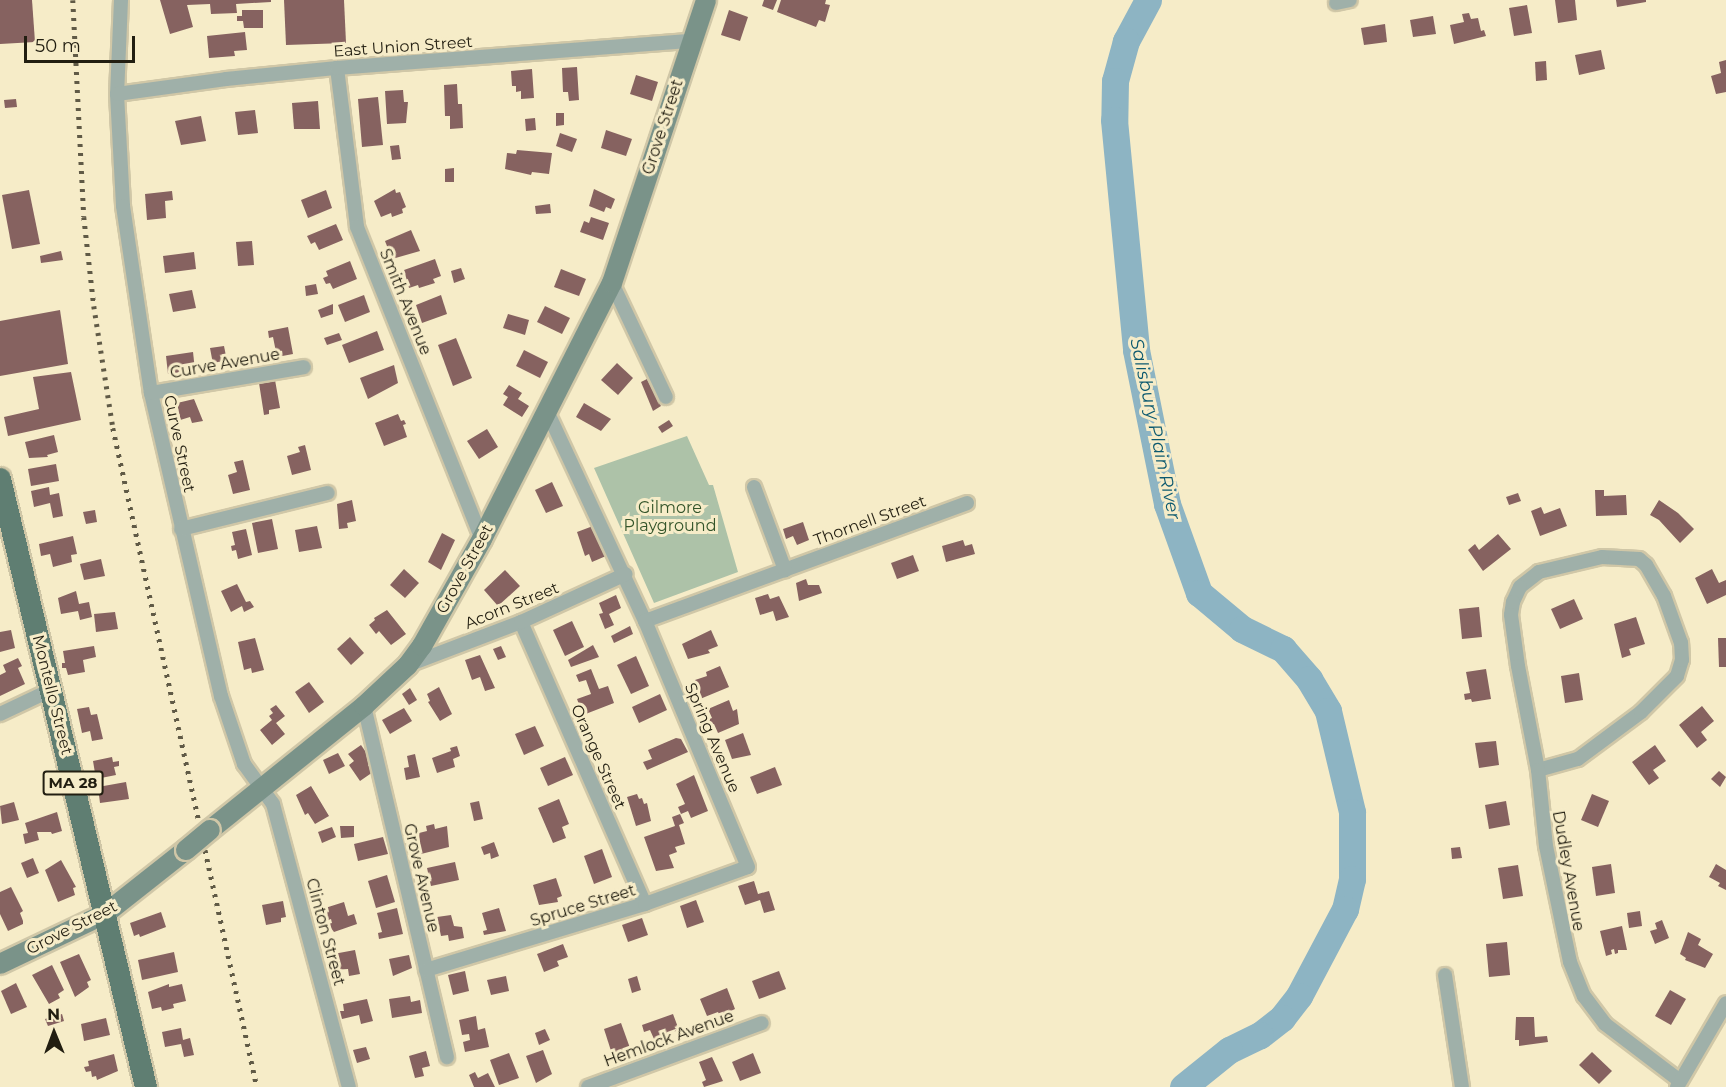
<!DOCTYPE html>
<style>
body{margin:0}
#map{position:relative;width:1726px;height:1087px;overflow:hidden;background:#f6ecc8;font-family:Montserrat,sans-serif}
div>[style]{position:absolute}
.green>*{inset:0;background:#adc2a8}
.river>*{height:27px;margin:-13.5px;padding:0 13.5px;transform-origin:13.5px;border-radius:13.5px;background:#8db4c3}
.building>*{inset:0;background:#866260}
.roads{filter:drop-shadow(2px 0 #d0c7a7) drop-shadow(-2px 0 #d0c7a7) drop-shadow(0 2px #d0c7a7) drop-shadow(0 -2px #d0c7a7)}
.street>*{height:14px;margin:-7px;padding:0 7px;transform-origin:7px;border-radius:7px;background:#9fb0a9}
.secondary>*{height:20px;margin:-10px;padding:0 10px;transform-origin:10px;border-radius:10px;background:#7a9389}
.primary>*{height:22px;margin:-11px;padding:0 11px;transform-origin:11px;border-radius:11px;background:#5f7e72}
.rail>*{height:4.5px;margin-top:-2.25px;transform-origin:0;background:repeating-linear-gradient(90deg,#605a46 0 3px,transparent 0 9px)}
.bridges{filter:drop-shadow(2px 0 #d0c7a7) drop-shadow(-2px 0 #d0c7a7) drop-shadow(0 2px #d0c7a7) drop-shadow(0 -2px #d0c7a7)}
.secondary-bridge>*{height:20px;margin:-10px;padding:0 10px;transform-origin:10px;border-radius:10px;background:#7a9389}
span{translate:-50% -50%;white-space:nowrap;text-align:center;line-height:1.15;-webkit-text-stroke:6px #f6ecc8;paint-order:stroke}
.shield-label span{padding:2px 4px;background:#f6ecc8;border:2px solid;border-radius:4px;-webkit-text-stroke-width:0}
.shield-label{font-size:15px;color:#221e11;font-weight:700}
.street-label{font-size:16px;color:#221e11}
.park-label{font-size:16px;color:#33542a}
.water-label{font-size:18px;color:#0c596f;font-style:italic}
.north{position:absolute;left:24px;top:1003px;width:60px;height:60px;-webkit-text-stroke:4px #f6ecc8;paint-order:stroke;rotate:359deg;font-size:16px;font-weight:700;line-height:24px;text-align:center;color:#221e11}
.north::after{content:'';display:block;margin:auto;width:21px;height:27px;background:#221e11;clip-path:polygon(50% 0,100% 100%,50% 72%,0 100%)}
.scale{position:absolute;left:24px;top:36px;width:111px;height:27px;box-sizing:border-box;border:3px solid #221e11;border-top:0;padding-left:8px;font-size:18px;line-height:21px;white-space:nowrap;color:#221e11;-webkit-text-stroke:4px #f6ecc8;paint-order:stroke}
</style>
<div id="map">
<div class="green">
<i style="clip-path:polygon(687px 436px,709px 485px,713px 485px,738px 572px,654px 603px,594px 468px)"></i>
</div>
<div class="river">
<i style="left:1148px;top:0;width:47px;rotate:118.2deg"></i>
<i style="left:1126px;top:41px;width:41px;rotate:105.4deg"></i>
<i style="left:1115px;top:81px;width:39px;rotate:91deg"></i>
<i style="left:1114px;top:120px;width:231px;rotate:84.5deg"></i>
<i style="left:1136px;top:350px;width:157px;rotate:78.6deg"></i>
<i style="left:1167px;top:504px;width:95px;rotate:70.2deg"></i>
<i style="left:1199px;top:593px;width:56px;rotate:39.9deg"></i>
<i style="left:1242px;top:629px;width:46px;rotate:26deg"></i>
<i style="left:1283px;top:649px;width:40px;rotate:49deg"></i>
<i style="left:1309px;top:679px;width:37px;rotate:59deg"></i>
<i style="left:1328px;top:711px;width:104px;rotate:76.6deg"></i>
<i style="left:1352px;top:812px;width:67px;rotate:90deg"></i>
<i style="left:1352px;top:879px;width:31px;rotate:103deg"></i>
<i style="left:1345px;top:909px;width:98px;rotate:117.9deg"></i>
<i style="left:1299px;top:996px;width:28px;rotate:128deg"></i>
<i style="left:1282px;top:1018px;width:28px;rotate:142deg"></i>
<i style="left:1260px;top:1035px;width:34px;rotate:154deg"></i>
<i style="left:1229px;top:1050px;width:59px;rotate:141.2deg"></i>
</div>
<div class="building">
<i style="clip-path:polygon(0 0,32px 0,35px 42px,0 44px)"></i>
<i style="clip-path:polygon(160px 0,271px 0,271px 2px,236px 4px,237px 13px,211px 14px,210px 4px,187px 5px,193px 27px,170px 34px)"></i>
<i style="clip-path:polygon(284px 0,344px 0,346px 43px,286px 45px)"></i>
<i style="clip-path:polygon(764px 0,777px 0,773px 10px,762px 6px)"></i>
<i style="clip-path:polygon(781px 0,826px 0,825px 4px,830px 5px,825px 22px,819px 20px,816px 27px,777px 12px)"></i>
<i style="clip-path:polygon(1555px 0,1575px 0,1577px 20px,1558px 23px)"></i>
<i style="clip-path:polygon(1616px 0,1646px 0,1646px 2px,1617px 7px)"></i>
<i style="clip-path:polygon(1527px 5px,1532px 33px,1514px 36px,1509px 8px)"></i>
<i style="clip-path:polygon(242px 10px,263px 10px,263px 28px,244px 28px,243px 21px,237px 21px,237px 16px,242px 16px)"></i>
<i style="clip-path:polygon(729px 10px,748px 17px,740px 41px,721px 35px)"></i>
<i style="clip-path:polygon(1469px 13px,1471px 19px,1478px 18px,1481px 31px,1484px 30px,1486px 36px,1454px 44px,1450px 25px,1464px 22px,1462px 14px)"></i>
<i style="clip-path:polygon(1433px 16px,1436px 34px,1413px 37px,1410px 20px)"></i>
<i style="clip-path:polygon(1385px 24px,1387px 42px,1364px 45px,1361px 28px)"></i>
<i style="clip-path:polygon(245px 32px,247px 50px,234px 51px,235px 56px,209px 58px,207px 36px)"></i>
<i style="clip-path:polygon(1601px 50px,1605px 69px,1579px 75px,1575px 55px)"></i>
<i style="clip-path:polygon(1726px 60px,1726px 92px,1716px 94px,1711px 76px,1721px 73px,1719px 62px)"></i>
<i style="clip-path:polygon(1546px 61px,1547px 80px,1536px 81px,1535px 62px)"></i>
<i style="clip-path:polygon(577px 67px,579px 100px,569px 101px,568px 92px,563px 92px,562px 68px)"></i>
<i style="clip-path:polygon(532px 69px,534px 98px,521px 99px,521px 91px,516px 92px,516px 86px,512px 86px,511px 71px)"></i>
<i style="clip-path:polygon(636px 75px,658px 82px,652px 101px,630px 94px)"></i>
<i style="clip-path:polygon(457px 84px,458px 104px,462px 104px,463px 128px,450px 129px,450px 116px,445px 116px,444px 85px)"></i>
<i style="clip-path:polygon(403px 90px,404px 102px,408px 102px,406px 123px,387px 124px,385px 91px)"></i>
<i style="clip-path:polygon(378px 97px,383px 145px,362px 147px,358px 99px)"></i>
<i style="clip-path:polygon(16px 99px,17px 107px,5px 108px,4px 100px)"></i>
<i style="clip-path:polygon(318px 101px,320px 129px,294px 129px,292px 103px)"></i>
<i style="clip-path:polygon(255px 110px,258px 133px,238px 135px,235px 112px)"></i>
<i style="clip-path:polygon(556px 113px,564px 113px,564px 125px,556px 126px)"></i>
<i style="clip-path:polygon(201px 116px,206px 141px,181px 145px,175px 121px)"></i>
<i style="clip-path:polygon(535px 118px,536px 130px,526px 131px,525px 119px)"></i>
<i style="clip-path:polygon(606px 130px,632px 139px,626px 156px,601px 148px)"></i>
<i style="clip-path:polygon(560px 133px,577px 139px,572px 152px,556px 146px)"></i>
<i style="clip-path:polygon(399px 145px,401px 159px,392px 160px,390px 146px)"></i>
<i style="clip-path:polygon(517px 150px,552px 153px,549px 174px,532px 172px,531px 175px,505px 169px,507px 153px,516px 154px)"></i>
<i style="clip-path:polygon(454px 168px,454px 182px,445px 182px,445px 169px)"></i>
<i style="clip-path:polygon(395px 189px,396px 193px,400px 192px,406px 207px,402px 209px,403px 213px,392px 217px,391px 213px,381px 217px,374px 201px)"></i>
<i style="clip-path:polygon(594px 189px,615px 199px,611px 209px,606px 207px,604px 212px,589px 206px)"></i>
<i style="clip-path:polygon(29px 190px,40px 244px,12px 249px,2px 195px)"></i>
<i style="clip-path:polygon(326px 190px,332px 208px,308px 218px,301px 200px)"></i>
<i style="clip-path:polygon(172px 191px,173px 200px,165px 201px,166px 218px,147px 220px,145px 194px)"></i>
<i style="clip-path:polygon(550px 204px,551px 213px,536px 214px,535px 206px)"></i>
<i style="clip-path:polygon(591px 217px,609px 223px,603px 240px,580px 232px,584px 221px,589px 223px)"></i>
<i style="clip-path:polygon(336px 224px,343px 240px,319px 250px,315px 242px,311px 244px,307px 236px)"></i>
<i style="clip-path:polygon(411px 230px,420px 251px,392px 259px,385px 241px)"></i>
<i style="clip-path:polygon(252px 241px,254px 265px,238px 266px,236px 242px)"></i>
<i style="clip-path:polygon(61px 251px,63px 260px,41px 263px,40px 256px)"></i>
<i style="clip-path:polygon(194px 252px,196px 269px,165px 273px,163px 256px)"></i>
<i style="clip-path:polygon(435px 259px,441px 276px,433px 279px,435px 283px,419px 288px,418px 285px,409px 288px,404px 270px)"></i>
<i style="clip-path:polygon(350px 261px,357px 279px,333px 289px,330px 283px,326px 284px,323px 278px,328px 276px,326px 271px)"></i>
<i style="clip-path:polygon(461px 268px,465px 279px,454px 283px,451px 271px)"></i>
<i style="clip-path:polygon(561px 269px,586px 279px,579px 296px,554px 287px)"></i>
<i style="clip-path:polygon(316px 284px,318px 294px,306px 296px,305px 286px)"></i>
<i style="clip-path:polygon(192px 290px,196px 308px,173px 312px,169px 294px)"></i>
<i style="clip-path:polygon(364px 295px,370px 312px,345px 322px,338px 305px)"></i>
<i style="clip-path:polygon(441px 295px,447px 314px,422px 323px,416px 305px)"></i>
<i style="clip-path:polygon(333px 304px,333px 314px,321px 318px,318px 310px)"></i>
<i style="clip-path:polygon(545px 306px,570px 318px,562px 334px,537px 322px)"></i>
<i style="clip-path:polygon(60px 310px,68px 364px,0 376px,0 321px)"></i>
<i style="clip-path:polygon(508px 314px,529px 320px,525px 335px,503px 328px)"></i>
<i style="clip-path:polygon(288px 327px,293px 354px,277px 357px,273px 337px,269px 338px,268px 331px)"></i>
<i style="clip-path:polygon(377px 331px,384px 350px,349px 363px,342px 345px)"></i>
<i style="clip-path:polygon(339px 333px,342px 340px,327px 345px,324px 338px)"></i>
<i style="clip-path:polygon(456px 338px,472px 378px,453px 386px,438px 345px)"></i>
<i style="clip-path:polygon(224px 346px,227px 361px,213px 364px,210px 348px)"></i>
<i style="clip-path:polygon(524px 350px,548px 362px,540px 378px,516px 366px)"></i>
<i style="clip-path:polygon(193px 352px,195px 370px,168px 374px,166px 356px)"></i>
<i style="clip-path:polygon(617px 363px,633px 378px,618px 395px,601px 380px)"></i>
<i style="clip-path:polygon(394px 365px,398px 383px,368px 399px,360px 378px)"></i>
<i style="clip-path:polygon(71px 372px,81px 420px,8px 436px,4px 417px,39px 409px,33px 377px)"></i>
<i style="clip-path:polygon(647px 379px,661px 406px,653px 411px,641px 382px)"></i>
<i style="clip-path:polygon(275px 380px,280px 408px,269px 410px,269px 414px,264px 415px,259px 383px)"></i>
<i style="clip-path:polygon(509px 385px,522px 393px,518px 399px,529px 406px,522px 417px,503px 405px,508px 397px,503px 394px)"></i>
<i style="clip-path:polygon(194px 399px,203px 421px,192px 423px,190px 417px,177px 421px,173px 404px)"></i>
<i style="clip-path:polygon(584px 403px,611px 419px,601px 431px,576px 417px)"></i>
<i style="clip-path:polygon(398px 414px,401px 421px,404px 420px,406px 424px,403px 425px,407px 437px,384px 446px,375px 423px)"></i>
<i style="clip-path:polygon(669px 420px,673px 426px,662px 433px,658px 427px)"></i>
<i style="clip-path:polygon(487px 429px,498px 447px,479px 459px,467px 441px)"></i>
<i style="clip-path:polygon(54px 435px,58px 452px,47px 455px,48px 457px,29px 458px,25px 442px)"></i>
<i style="clip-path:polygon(305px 445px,311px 470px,292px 475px,287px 456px,300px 452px,298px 447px)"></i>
<i style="clip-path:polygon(243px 460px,250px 490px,233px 494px,228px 475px,237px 472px,234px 462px)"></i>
<i style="clip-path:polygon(56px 464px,59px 481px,31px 486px,28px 469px)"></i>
<i style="clip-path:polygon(552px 482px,563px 506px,546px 513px,535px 490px)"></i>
<i style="clip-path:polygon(49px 487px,50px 495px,59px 493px,63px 516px,53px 518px,50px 503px,34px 507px,31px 491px)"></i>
<i style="clip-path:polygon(1595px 490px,1604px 490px,1604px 496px,1626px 495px,1627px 515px,1596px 516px)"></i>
<i style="clip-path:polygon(1518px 493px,1521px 501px,1509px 505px,1506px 497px)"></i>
<i style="clip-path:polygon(352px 500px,356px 521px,347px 523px,348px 528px,339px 529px,337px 504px)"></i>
<i style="clip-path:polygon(1659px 500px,1678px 513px,1694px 529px,1680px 543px,1659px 520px,1650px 515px)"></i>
<i style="clip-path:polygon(1541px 507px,1544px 514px,1560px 508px,1567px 526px,1540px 536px,1531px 511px)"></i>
<i style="clip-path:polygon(95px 510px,97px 522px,86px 524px,83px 512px)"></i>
<i style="clip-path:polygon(272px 519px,278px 549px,258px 553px,252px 523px)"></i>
<i style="clip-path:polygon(803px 522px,809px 540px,797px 545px,793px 536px,786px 539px,783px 529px)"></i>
<i style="clip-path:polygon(317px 526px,322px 548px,299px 552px,295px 530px)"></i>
<i style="clip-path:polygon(593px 526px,606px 556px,592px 562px,589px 554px,585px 556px,577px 532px)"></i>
<i style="clip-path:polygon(246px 529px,252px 555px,238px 559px,236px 550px,232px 551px,231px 546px,235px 545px,232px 532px)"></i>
<i style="clip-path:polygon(442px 533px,455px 540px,441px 570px,428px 562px)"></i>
<i style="clip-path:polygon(1498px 534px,1511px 549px,1483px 571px,1468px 550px,1475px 544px,1479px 550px)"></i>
<i style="clip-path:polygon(73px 536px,77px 554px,71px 555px,72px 562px,53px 567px,50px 554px,41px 556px,39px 544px)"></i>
<i style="clip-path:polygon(963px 540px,965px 546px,972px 544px,975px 554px,946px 562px,942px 546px)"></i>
<i style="clip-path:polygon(913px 555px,919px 571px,897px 579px,891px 563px)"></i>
<i style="clip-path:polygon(101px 559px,105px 576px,84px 580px,80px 564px)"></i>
<i style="clip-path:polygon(404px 569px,419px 583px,405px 598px,390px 585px)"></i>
<i style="clip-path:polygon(1712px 569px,1719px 583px,1726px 580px,1726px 595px,1707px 604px,1695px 578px)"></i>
<i style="clip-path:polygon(505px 570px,520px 586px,498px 606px,484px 590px)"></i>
<i style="clip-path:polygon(806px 579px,808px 585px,819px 585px,822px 593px,799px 601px,796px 583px)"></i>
<i style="clip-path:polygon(237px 584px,246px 602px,250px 601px,254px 607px,244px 612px,242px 606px,231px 612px,221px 591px)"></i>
<i style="clip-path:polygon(76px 591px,79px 604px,89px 602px,92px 617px,80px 620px,78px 611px,61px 614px,58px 598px)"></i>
<i style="clip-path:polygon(768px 594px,770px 599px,779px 596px,789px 617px,776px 621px,773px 611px,760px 615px,755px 598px)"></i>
<i style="clip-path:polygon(616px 595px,621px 608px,609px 614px,614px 625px,605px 629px,599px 614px,603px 613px,599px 603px)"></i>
<i style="clip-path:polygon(1574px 599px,1583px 619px,1560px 629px,1551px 609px)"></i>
<i style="clip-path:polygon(1479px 607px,1482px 637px,1462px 639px,1459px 609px)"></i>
<i style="clip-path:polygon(387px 610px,406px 634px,391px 645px,379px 631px,376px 634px,369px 625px,375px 620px,374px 618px)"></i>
<i style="clip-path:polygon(115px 612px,118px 629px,96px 632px,94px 614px)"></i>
<i style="clip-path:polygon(1636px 617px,1645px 644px,1629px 649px,1631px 655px,1622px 658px,1614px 624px)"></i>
<i style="clip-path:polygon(572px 621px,584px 647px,565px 656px,553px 630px)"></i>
<i style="clip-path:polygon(630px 626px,633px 634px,614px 643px,611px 636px)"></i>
<i style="clip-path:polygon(11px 630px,15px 648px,0 652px,0 632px)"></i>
<i style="clip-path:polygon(711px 630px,718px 646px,708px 650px,710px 653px,688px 659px,682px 644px)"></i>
<i style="clip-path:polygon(350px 637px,364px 653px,351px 665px,337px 649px)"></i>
<i style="clip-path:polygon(255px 638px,264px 670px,252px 673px,251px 668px,244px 670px,238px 642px)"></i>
<i style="clip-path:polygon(1718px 638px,1726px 638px,1726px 667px,1719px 667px)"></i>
<i style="clip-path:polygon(593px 645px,599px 657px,571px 667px,568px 660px)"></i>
<i style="clip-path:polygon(94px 646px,96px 657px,83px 660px,85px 672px,68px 675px,66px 668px,62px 668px,62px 663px,65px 663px,63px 651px)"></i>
<i style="clip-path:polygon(501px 646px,506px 657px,498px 660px,493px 649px)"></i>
<i style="clip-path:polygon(480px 655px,495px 688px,485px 691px,480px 677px,472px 680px,465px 660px)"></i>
<i style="clip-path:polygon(636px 656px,649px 686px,631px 694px,617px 665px)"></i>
<i style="clip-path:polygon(18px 658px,22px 666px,18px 668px,25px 684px,0 696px,0 675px,6px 672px,3px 665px)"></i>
<i style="clip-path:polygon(720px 666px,729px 687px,700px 699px,695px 680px,707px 676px,706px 672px)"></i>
<i style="clip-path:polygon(591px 669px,599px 689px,608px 686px,614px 703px,583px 715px,577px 699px,591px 694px,586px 680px,579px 682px,576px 675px)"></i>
<i style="clip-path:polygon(1486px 669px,1491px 699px,1472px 702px,1471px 699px,1465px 700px,1464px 694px,1470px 693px,1466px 672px)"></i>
<i style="clip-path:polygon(1579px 673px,1583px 700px,1565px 703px,1561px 676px)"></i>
<i style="clip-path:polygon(309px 682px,324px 702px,309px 713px,295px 692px)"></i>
<i style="clip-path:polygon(439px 687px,452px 714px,440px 721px,428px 702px,430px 701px,427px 694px)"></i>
<i style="clip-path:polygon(410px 688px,417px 700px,409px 705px,402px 694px)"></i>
<i style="clip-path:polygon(660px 694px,667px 710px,639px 723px,632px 707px)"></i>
<i style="clip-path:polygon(729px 700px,733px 711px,737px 709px,739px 724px,718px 733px,714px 724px,710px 725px,707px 720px,712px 718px,708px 709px)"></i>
<i style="clip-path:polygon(276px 705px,285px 716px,276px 723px,285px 734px,272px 745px,260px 730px,272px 720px,269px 716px,273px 713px,270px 709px)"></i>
<i style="clip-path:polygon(1702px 706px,1714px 721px,1701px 732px,1707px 740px,1697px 748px,1679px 725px)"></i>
<i style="clip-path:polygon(89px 707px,91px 715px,97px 714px,103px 739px,92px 741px,90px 731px,82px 733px,77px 709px)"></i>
<i style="clip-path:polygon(404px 708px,412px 721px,390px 734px,382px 720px)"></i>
<i style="clip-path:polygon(535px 726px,544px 746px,524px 755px,515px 734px)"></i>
<i style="clip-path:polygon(743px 733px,751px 755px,732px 759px,725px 740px)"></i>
<i style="clip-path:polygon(676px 738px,681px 739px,688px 752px,647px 770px,643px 762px,652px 759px,648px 750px)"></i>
<i style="clip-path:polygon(1496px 741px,1499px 765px,1479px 768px,1475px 743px)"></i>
<i style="clip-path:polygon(361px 745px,372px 761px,368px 765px,373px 772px,360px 781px,349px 765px,354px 761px,348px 754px)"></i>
<i style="clip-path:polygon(1655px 745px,1666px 761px,1653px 770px,1659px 778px,1649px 785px,1632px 762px)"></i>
<i style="clip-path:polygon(457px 746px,460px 756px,453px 759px,455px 767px,437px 773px,432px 758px,451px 751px,450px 748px)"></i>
<i style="clip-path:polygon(338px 753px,345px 766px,329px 774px,323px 760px)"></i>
<i style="clip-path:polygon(415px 754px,420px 777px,406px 780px,404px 768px,409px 767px,407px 756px)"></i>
<i style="clip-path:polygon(112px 757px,113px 762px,119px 761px,119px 766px,114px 767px,116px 775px,96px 779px,93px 761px)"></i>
<i style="clip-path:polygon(565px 757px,573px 775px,548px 786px,540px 768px)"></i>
<i style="clip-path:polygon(775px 767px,782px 785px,757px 794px,750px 777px)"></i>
<i style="clip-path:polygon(1719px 771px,1726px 777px,1720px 787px,1711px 779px)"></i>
<i style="clip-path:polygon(694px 775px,708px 811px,691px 818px,688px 811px,681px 814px,678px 807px,685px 804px,676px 784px)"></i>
<i style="clip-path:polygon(126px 782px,129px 799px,100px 803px,98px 787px)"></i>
<i style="clip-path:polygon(311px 786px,329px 816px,315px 824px,308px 813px,305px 815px,296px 795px)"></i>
<i style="clip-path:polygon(637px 794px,639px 799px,642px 798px,644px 804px,647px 803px,651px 821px,636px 826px,627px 797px)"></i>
<i style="clip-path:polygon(1592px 794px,1609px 801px,1598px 827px,1581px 820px)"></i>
<i style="clip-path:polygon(559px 799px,569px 824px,562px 827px,566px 838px,553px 843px,538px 808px)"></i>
<i style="clip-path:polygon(479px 801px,483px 819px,474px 821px,470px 803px)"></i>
<i style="clip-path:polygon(1506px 801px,1510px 825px,1489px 829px,1485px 805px)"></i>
<i style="clip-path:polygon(14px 802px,19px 820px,2px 824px,0 806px)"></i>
<i style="clip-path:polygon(57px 812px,62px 831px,52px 834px,51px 832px,37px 832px,39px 840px,25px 844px,23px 834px,28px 833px,25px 823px)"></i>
<i style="clip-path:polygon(680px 814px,684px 823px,679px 825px,685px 844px,675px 847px,677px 852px,669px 855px,674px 868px,656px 871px,644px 837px,675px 826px,672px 817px)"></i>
<i style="clip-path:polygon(434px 824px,435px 829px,447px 826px,449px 847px,421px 854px,419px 833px,427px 831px,426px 826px)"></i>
<i style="clip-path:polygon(340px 826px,354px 826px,354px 837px,341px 838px)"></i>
<i style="clip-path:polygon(332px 827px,336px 837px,322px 843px,318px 832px)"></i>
<i style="clip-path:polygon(383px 837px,388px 854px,358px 861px,354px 844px)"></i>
<i style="clip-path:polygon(494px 842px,499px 856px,491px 859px,490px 853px,484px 855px,481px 847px)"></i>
<i style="clip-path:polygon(1460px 847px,1462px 858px,1452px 859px,1451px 848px)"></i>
<i style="clip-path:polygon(602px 849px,612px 877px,594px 884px,584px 856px)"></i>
<i style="clip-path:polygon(33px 858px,39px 873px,27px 878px,21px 863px)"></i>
<i style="clip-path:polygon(61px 860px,76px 887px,73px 888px,75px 895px,58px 902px,45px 870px)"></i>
<i style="clip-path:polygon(455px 862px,459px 880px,431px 886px,427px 868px)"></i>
<i style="clip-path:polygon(1611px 864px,1615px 893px,1596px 896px,1592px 867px)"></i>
<i style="clip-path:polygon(1716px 864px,1726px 870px,1726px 890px,1718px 886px,1720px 883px,1709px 877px)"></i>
<i style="clip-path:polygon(1518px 865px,1523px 896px,1503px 899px,1498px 868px)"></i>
<i style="clip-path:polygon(387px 875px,395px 902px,376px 908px,368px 881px)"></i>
<i style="clip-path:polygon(556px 878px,562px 896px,557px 898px,558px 902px,539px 905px,533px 885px)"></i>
<i style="clip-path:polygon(754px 881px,758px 894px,769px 891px,775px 910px,764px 913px,760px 900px,745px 905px,738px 886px)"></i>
<i style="clip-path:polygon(11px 887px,23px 911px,20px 913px,23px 921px,23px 924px,8px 931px,0 914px,0 892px)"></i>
<i style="clip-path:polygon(696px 900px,704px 922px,687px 928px,680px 906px)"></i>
<i style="clip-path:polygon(283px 901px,286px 917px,281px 918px,281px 922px,266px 925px,262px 905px)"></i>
<i style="clip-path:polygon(344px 902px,348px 916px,354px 914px,357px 924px,334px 932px,328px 924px,332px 923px,331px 919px,326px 921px,322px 909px)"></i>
<i style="clip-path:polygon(397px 908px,403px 934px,379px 939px,378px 933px,382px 932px,377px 913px)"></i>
<i style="clip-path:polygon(499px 908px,506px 931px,484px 935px,483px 931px,487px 930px,482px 913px)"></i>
<i style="clip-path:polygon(1640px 911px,1642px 926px,1629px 928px,1627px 913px)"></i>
<i style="clip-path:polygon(161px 912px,166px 927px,140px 937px,139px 934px,134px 936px,130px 923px)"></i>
<i style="clip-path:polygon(451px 915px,454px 926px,462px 927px,464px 938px,449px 941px,448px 935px,441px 936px,437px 917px)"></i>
<i style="clip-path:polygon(642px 918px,648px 935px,628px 942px,622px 925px)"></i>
<i style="clip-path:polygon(1662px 920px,1669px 938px,1655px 944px,1650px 931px,1657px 929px,1655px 923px)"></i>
<i style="clip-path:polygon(1622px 926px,1627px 950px,1618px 950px,1618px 953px,1615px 954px,1614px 949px,1611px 950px,1612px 954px,1606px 956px,1600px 931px)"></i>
<i style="clip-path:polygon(1688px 932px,1701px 939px,1698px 945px,1713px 954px,1705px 968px,1685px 960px,1686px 958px,1680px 954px)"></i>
<i style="clip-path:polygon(1507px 942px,1510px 975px,1489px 977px,1486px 944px)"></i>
<i style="clip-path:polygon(563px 944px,568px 957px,557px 961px,559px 966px,544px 972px,537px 954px)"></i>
<i style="clip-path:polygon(355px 950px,360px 974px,349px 976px,348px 969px,331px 970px,328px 955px)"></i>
<i style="clip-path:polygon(174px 952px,178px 972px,142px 980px,138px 960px)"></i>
<i style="clip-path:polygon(79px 954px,91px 980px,87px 982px,89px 987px,75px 997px,60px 962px)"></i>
<i style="clip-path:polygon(409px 955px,412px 968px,393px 976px,389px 959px)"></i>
<i style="clip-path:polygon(52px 965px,64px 990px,58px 994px,60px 998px,49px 1004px,32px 975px)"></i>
<i style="clip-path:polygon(465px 971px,469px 991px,453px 995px,448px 975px)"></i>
<i style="clip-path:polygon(779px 971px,786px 989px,759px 999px,752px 981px)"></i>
<i style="clip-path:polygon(506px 976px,509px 991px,491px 995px,487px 980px)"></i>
<i style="clip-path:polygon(637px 976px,641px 990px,632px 993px,628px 979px)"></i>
<i style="clip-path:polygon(16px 983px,27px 1007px,11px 1014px,1px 991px)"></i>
<i style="clip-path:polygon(169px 984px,169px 987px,182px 984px,186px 1001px,173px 1004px,174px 1008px,162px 1011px,161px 1007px,152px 1009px,148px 992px)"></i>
<i style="clip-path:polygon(727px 988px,735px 1009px,720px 1016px,718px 1012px,707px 1016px,700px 999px)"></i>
<i style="clip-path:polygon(1670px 990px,1686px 999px,1671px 1025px,1655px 1016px)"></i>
<i style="clip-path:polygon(410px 996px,411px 1002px,420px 1000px,422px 1013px,392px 1018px,389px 999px)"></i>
<i style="clip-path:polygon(367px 999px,373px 1021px,361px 1024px,359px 1015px,342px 1019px,340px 1011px,344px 1011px,343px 1004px)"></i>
<i style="clip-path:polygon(62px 1014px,64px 1021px,48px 1026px,45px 1019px)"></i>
<i style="clip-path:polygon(673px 1014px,679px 1030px,654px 1039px,650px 1030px,644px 1032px,642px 1025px)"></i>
<i style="clip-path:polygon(476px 1016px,478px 1030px,485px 1028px,489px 1047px,465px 1052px,463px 1042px,470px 1040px,469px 1034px,462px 1035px,459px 1020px)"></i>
<i style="clip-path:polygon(1516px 1017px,1534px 1017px,1535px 1037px,1547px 1036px,1548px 1042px,1519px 1046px,1519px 1040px,1515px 1040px)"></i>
<i style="clip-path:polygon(106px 1018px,110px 1035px,84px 1041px,81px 1024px)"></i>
<i style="clip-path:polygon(621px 1023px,630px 1048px,612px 1054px,604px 1029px)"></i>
<i style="clip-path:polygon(181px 1028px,183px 1040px,190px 1038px,194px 1055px,184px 1057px,181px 1044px,165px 1047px,162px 1032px)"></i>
<i style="clip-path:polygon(545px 1029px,550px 1040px,539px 1045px,535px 1033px)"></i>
<i style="clip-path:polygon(366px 1047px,370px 1059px,357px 1063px,353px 1050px)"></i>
<i style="clip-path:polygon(543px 1050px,552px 1074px,536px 1083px,526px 1056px)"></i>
<i style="clip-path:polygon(426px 1051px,430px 1066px,422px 1068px,424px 1076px,415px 1078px,409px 1056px)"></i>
<i style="clip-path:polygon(1592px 1052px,1612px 1071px,1599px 1084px,1579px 1065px)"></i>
<i style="clip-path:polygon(509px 1053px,519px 1078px,499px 1085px,490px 1060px)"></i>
<i style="clip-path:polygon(753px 1053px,761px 1073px,740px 1081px,732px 1062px)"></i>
<i style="clip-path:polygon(114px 1054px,118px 1071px,97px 1080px,96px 1076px,92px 1077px,91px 1071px,86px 1072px,84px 1067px,89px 1066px,88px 1061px)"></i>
<i style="clip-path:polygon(712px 1057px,723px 1081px,704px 1087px,702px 1082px,706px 1080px,699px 1062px)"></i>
<i style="clip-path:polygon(475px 1072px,478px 1078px,488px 1073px,495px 1087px,474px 1087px,469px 1075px)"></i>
</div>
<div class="roads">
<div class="street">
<i style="left:121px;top:0;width:94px;rotate:92.4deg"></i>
<i style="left:117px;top:94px;width:112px;rotate:86.9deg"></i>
<i style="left:123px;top:206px;width:189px;rotate:81.5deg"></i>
<i style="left:151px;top:393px;width:311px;rotate:77deg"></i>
<i style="left:221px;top:696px;width:72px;rotate:71.3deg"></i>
<i style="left:244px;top:764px;width:49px;rotate:54.1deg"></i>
<i style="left:273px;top:804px;width:293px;rotate:75deg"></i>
<i style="left:1336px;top:3px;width:14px;rotate:-12deg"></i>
<i style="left:337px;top:68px;width:160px;rotate:82.8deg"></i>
<i style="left:357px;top:227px;width:336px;rotate:68.2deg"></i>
<i style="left:117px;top:94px;width:110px;rotate:-7.8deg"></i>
<i style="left:226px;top:79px;width:112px;rotate:-5.7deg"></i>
<i style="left:337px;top:68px;width:355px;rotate:-4.4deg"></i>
<i style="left:612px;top:283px;width:126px;rotate:64.7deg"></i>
<i style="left:151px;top:393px;width:155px;rotate:-9.6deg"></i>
<i style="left:547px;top:411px;width:232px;rotate:65deg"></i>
<i style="left:645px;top:621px;width:343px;rotate:-20.1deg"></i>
<i style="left:754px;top:487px;width:89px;rotate:69.5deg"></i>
<i style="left:181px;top:529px;width:151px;rotate:-13.8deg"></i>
<i style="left:521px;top:622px;width:308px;rotate:66.3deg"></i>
<i style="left:408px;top:665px;width:121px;rotate:-20.8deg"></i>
<i style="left:521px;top:622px;width:115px;rotate:-24.6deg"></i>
<i style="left:364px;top:706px;width:361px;rotate:76.7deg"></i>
<i style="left:0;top:714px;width:56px;rotate:-25.2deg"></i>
<i style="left:1538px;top:770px;width:41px;rotate:-15.4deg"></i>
<i style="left:1578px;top:759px;width:79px;rotate:-36.7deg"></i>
<i style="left:1641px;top:712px;width:51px;rotate:-45deg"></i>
<i style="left:1677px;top:676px;width:17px;rotate:-73deg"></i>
<i style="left:1682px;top:660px;width:17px;rotate:-93deg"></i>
<i style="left:1681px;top:643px;width:50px;rotate:-109.9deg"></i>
<i style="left:1664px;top:596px;width:36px;rotate:-120deg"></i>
<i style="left:1646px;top:565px;width:9px;rotate:-139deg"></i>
<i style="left:1639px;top:559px;width:37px;rotate:-177deg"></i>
<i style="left:1602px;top:557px;width:65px;rotate:166.6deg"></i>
<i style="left:1539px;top:572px;width:24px;rotate:142deg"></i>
<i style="left:1520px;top:587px;width:17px;rotate:115deg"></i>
<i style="left:1513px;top:602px;width:13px;rotate:99deg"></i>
<i style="left:1511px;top:615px;width:51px;rotate:82.2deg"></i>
<i style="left:1518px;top:666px;width:106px;rotate:79.1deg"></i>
<i style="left:1538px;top:770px;width:76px;rotate:84deg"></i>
<i style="left:1546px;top:846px;width:118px;rotate:78.3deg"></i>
<i style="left:1570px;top:962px;width:37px;rotate:68deg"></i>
<i style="left:1584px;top:996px;width:35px;rotate:53deg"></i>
<i style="left:1605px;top:1024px;width:94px;rotate:37.2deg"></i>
<i style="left:426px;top:970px;width:229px;rotate:-16.8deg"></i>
<i style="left:645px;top:904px;width:109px;rotate:-19.8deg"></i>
<i style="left:748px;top:867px;width:267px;rotate:-112.7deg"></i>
<i style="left:1445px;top:975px;width:113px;rotate:81.4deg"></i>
<i style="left:588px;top:1087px;width:185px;rotate:-20.2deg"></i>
<i style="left:1677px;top:1087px;width:97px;rotate:-59.7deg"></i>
</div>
<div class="secondary">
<i style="left:210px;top:830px;width:198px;rotate:-38.8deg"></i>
<i style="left:364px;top:706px;width:60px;rotate:-43deg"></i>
<i style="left:408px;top:665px;width:24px;rotate:-54deg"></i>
<i style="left:422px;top:646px;width:123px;rotate:-60.7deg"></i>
<i style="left:482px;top:539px;width:287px;rotate:-63.1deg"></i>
<i style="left:612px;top:283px;width:298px;rotate:-71.6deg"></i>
<i style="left:0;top:964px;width:116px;rotate:-25.5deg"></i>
<i style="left:105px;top:914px;width:103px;rotate:-38.3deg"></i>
</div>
<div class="primary">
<i style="left:0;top:479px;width:625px;rotate:76.5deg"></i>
</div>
</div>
<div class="rail">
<i style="left:73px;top:0;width:217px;rotate:87.1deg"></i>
<i style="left:84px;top:217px;width:90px;rotate:83.6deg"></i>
<i style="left:94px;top:306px;width:123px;rotate:81.1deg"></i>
<i style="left:113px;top:428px;width:675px;rotate:77.67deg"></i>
</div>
<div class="bridges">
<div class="secondary-bridge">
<i style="left:186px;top:850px;width:31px;rotate:-40deg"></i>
</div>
</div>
<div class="shield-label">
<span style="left:73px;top:783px">MA 28</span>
</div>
<div class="street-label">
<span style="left:403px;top:47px;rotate:-4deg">East Union Street</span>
<span style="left:663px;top:127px;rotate:-72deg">Grove Street</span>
<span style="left:405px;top:302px;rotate:68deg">Smith Avenue</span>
<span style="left:225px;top:364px;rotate:-10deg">Curve Avenue</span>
<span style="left:179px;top:444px;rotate:78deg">Curve Street</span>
<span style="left:870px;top:521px;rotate:-20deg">Thornell Street</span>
<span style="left:465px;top:569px;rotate:-61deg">Grove Street</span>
<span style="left:512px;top:606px;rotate:-22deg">Acorn Street</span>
<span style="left:52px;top:695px;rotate:76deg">Montello Street</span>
<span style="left:712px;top:738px;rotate:67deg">Spring Avenue</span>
<span style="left:598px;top:757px;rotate:66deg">Orange Street</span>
<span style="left:1568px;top:871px;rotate:80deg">Dudley Avenue</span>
<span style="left:421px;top:878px;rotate:77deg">Grove Avenue</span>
<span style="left:583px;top:906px;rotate:-17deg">Spruce Street</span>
<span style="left:72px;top:928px;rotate:-27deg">Grove Street</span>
<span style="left:325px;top:932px;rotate:75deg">Clinton Street</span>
<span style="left:669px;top:1039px;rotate:-20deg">Hemlock Avenue</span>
</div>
<div class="park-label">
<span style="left:670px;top:517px">Gilmore<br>Playground</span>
</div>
<div class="water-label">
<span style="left:1155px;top:429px;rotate:78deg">Salisbury Plain River</span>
</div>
<div class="north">N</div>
<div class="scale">50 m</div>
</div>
